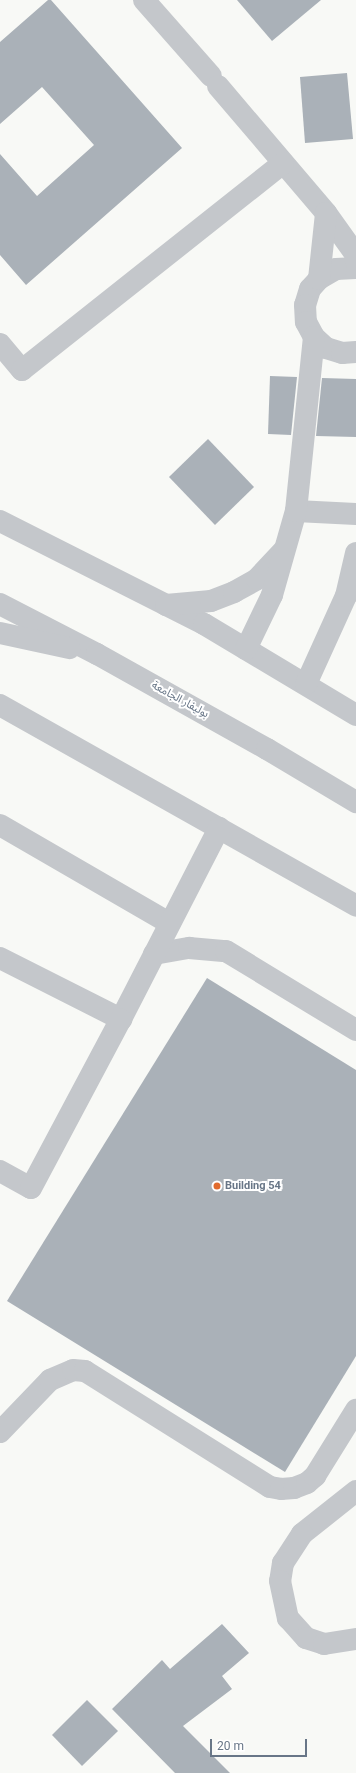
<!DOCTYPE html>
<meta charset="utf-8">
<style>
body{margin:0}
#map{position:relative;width:356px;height:1773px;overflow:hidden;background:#f8f9f6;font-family:Roboto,"Noto Sans Arabic",sans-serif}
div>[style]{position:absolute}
.building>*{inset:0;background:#aab1b8}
.minor>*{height:22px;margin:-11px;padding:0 11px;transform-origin:11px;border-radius:11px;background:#c4c7cb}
.dots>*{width:11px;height:11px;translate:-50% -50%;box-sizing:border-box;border:2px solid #fff;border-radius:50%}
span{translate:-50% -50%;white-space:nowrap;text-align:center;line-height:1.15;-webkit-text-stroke:4px #fff;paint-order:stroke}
.street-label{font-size:11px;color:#687687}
.poi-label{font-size:11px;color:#687687;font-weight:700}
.left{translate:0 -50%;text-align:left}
.scale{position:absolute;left:210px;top:1739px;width:97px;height:18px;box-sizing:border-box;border:2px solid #687687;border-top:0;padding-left:5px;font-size:12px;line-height:14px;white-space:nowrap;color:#687687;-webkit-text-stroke:3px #fff;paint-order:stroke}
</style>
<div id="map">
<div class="building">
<i style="clip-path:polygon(48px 0,51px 0,182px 148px,26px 285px,0 255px,0 154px,37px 196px,94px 145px,42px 87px,0 124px,0 42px)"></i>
<i style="clip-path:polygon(237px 0,321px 0,272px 41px)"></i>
<i style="clip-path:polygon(347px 73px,353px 139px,305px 143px,300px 77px)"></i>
<i style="clip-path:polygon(270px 376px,297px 377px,291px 435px,268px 434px)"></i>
<i style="clip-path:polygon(322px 378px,356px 379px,356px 437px,316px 436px)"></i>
<i style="clip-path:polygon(208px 439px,254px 487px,215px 525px,169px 477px)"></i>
<i style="clip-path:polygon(207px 978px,356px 1070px,356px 1356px,285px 1472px,7px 1301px)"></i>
<i style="clip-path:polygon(222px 1624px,249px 1653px,222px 1676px,232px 1689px,183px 1726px,230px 1773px,175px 1773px,112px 1709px,162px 1660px,170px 1669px)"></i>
<i style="clip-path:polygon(87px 1700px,118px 1731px,82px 1766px,52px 1735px)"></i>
</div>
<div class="minor">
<i style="left:144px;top:0;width:101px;rotate:48.6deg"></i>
<i style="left:218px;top:86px;width:167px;rotate:49.6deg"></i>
<i style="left:326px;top:213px;width:52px;rotate:54.5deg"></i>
<i style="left:356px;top:268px;width:20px;rotate:177deg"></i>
<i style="left:336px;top:269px;width:20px;rotate:150deg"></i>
<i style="left:319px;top:279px;width:13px;rotate:132deg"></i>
<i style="left:310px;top:289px;width:17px;rotate:107deg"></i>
<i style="left:305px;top:305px;width:17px;rotate:87deg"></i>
<i style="left:306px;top:322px;width:17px;rotate:62deg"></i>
<i style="left:314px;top:337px;width:16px;rotate:43deg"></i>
<i style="left:326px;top:348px;width:17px;rotate:17deg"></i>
<i style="left:342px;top:353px;width:14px;rotate:-4deg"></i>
<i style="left:319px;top:279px;width:66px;rotate:-83.9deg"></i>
<i style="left:0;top:344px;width:34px;rotate:50deg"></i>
<i style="left:22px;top:370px;width:333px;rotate:-38.4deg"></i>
<i style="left:296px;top:511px;width:60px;rotate:2.9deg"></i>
<i style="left:0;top:521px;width:229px;rotate:26.8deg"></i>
<i style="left:204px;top:624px;width:177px;rotate:30.9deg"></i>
<i style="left:0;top:604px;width:109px;rotate:27.3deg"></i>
<i style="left:97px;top:654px;width:195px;rotate:29.2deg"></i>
<i style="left:267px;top:749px;width:104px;rotate:30.8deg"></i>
<i style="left:166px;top:605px;width:45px;rotate:-5.1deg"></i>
<i style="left:211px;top:601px;width:25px;rotate:-21deg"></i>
<i style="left:234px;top:592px;width:26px;rotate:-29deg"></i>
<i style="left:257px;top:579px;width:38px;rotate:-47deg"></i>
<i style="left:0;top:633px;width:71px;rotate:12.3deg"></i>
<i style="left:246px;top:649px;width:60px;rotate:-64.3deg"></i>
<i style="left:272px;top:595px;width:87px;rotate:-74.1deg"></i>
<i style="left:296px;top:511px;width:175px;rotate:-84.1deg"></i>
<i style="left:306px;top:684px;width:97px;rotate:-65.6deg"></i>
<i style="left:346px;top:596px;width:44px;rotate:-76.9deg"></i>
<i style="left:0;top:705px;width:409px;rotate:29.4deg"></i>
<i style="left:0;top:825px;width:195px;rotate:30.1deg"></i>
<i style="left:154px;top:954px;width:36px;rotate:-10deg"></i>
<i style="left:189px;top:948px;width:37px;rotate:5deg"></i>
<i style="left:226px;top:951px;width:152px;rotate:31.3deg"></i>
<i style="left:0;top:958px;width:136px;rotate:26.8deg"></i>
<i style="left:121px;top:1019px;width:215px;rotate:-62.8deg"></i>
<i style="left:0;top:1171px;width:35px;rotate:29deg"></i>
<i style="left:31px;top:1188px;width:191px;rotate:-62deg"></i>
<i style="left:0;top:1432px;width:72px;rotate:-46.1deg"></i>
<i style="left:50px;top:1380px;width:25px;rotate:-23deg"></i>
<i style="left:73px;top:1370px;width:12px;rotate:5deg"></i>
<i style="left:85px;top:1371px;width:218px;rotate:32.1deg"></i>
<i style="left:270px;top:1487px;width:11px;rotate:10deg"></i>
<i style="left:281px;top:1489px;width:13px;rotate:-4deg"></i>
<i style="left:294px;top:1488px;width:14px;rotate:-21deg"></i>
<i style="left:307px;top:1483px;width:11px;rotate:-41deg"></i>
<i style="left:315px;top:1476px;width:78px;rotate:-58.2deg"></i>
<i style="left:356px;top:1491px;width:69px;rotate:141.5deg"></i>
<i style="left:302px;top:1534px;width:35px;rotate:123deg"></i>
<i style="left:283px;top:1563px;width:18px;rotate:99deg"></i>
<i style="left:280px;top:1581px;width:38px;rotate:78deg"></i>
<i style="left:288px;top:1618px;width:27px;rotate:48deg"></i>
<i style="left:306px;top:1638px;width:19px;rotate:18deg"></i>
<i style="left:324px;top:1644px;width:32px;rotate:-9deg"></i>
</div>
<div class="dots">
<i style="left:217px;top:1186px;background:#e16b2e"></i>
</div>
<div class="street-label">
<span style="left:180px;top:700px;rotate:29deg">بوليفار الجامعة</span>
</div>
<div class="poi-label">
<span class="left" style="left:225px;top:1186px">Building 54</span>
</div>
<div class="scale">20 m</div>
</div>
